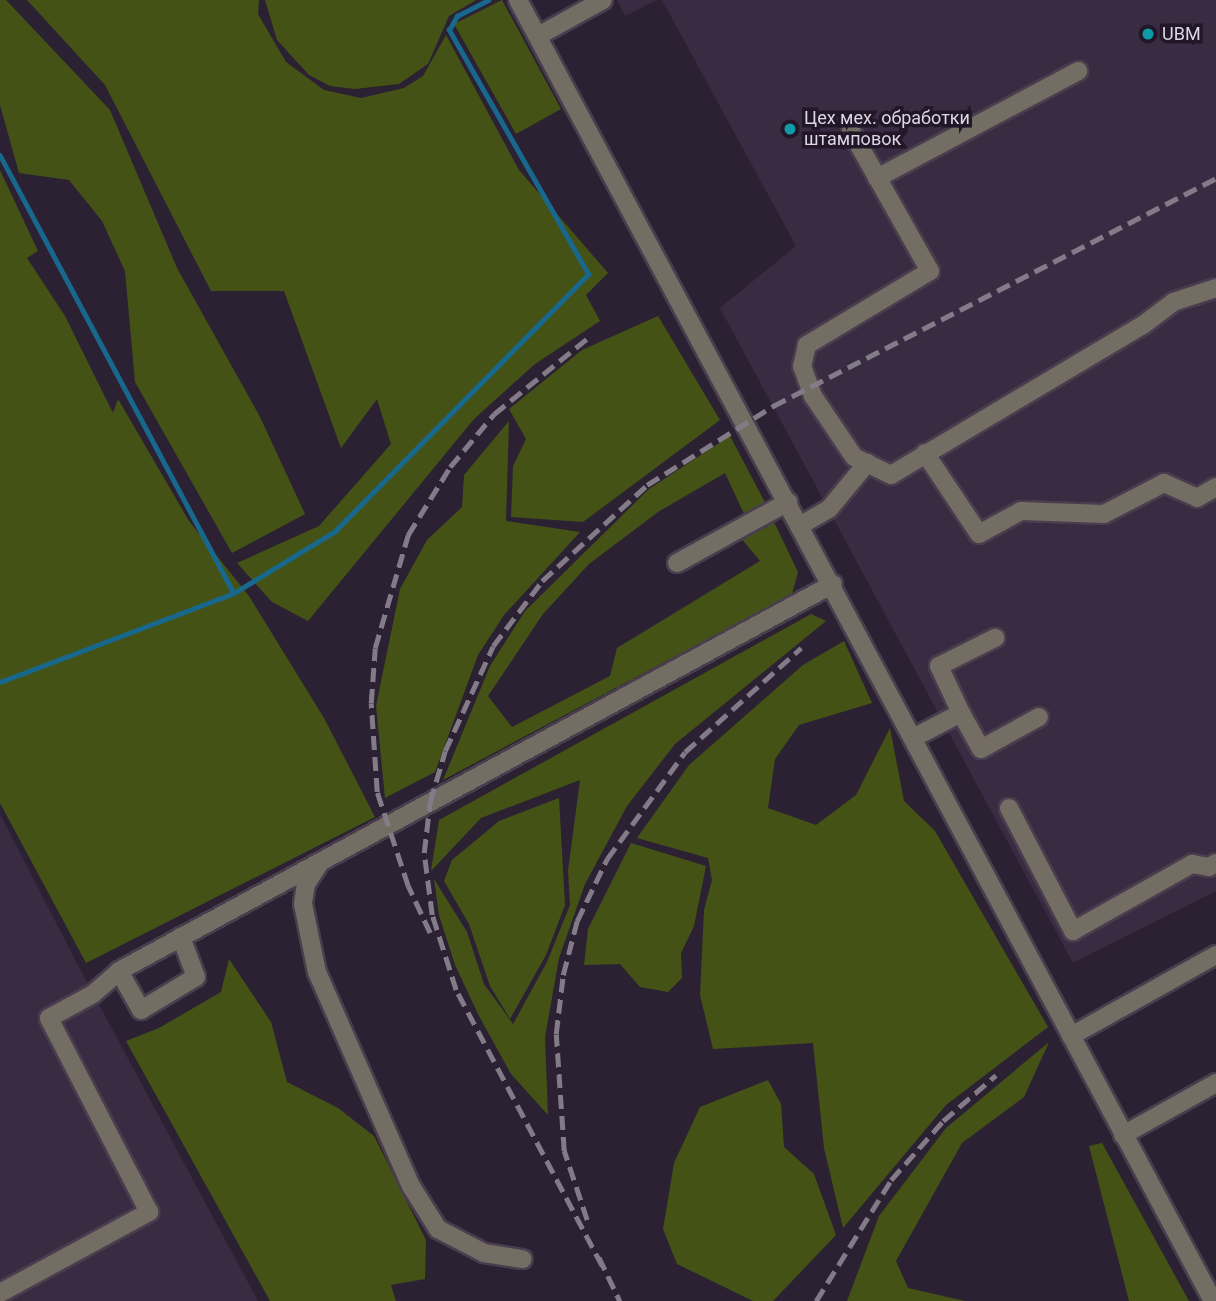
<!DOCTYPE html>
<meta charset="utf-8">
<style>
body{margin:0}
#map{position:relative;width:1216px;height:1301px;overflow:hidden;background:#2c2132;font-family:Roboto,sans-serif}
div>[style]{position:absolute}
.built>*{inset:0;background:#392b42}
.green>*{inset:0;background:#445315}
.stream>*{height:4.5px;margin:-2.25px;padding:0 2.25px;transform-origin:2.25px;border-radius:2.25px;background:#18688e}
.roads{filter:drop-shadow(2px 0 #483e4e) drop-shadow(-2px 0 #483e4e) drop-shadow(0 2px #483e4e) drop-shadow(0 -2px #483e4e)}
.minor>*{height:18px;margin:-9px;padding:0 9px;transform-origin:9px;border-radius:9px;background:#746d64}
.rail>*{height:4.5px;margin-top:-2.25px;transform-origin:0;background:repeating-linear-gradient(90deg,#847b89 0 14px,transparent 0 21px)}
.dots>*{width:19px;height:19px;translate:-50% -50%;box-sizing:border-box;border:4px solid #221728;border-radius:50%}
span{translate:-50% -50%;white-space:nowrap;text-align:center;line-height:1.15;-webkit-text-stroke:7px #221728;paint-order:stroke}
.poi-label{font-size:18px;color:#ded7e3}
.left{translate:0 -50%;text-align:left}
</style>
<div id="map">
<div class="built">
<i style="clip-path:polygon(617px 0,657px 0,625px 16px)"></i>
<i style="clip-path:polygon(662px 0,1216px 0,1216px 891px,1073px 963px,720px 308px,796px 246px)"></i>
<i style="clip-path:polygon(0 814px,80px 969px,258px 1301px,0 1301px)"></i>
</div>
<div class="green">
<i style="clip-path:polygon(0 0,6px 0,110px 110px,177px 268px,260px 417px,305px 514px,232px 553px,135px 382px,125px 271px,102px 221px,69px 180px,19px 173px,0 105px)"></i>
<i style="clip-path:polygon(27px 0,259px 0,258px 14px,286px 62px,324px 90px,361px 98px,404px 88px,423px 76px,446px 35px,519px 170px,608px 273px,586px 295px,600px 321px,535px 364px,474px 419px,308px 621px,272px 602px,237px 563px,319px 526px,391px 444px,377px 399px,341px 448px,284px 291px,211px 291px,105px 85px)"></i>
<i style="clip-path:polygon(265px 0,476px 0,449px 16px,428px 64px,399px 84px,355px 89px,330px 86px,309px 75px,277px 40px)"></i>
<i style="clip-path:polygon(502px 0,561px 109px,516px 134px,454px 24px)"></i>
<i style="clip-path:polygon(0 170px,38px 251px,27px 258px,65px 316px,113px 413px,118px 399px,189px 521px,249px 596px,324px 718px,375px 817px,86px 963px,0 803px)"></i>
<i style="clip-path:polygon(658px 316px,720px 420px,583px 522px,511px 517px,513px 466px,526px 439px,509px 409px,582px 350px)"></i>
<i style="clip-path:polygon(509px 421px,506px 521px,580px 532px,504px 615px,478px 655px,435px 772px,385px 798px,376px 706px,400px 589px,427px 540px,462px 507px,464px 475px)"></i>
<i style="clip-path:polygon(730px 436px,768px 508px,746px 518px,725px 473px,658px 512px,589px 564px,543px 614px,488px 696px,512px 727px,610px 676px,617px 648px,760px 561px,741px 538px,773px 520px,798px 572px,792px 594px,443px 780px,490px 666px,525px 611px,649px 489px)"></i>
<i style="clip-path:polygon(811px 614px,826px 621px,675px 744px,627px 806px,585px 884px,559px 958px,545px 1037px,548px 1115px,511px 1074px,479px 1016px,455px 965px,439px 915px,434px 879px,467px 932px,484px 984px,513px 1024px,547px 962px,570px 905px,568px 871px,580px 780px,481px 818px,431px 871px,439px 820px)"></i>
<i style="clip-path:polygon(844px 641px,872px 703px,799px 725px,775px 759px,768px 808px,816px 825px,856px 795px,890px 728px,904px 801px,935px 831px,1048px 1027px,946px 1105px,843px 1228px,824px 1148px,813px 1043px,713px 1049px,700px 995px,704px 910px,712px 880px,708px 858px,637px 838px,689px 765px,803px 665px)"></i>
<i style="clip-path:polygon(559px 798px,565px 905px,546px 955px,510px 1019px,490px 986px,469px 924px,444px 881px,452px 860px,499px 821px)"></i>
<i style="clip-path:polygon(631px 843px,706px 866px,694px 926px,681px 953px,682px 978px,668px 992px,640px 987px,620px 964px,584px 965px,588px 929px)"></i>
<i style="clip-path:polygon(229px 959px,271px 1022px,287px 1082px,338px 1108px,374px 1136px,426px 1240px,425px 1279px,391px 1285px,396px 1301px,270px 1301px,126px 1041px,159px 1028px,221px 992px)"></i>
<i style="clip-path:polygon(1049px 1042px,1024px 1097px,962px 1143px,896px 1261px,908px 1288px,965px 1301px,847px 1301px,879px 1216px,946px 1128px)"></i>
<i style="clip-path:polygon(768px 1080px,781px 1104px,784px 1147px,814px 1174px,836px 1235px,773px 1301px,753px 1301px,677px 1264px,663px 1229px,674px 1163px,700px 1107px)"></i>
<i style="clip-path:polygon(1102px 1143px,1189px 1301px,1129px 1301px,1089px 1146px)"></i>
</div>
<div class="stream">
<i style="left:0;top:155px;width:495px;rotate:61.9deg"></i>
<i style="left:0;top:682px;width:250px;rotate:-20.8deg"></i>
<i style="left:234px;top:593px;width:119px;rotate:-31.5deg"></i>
<i style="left:335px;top:531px;width:361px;rotate:-45.4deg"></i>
<i style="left:588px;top:274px;width:281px;rotate:-119.7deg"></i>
<i style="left:449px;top:30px;width:16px;rotate:-60deg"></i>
<i style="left:457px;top:16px;width:35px;rotate:-27deg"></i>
</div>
<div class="roads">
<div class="minor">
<i style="left:518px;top:0;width:1475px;rotate:61.89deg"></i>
<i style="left:538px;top:36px;width:74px;rotate:-29deg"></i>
<i style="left:851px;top:131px;width:161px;rotate:60.6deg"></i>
<i style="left:930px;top:271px;width:144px;rotate:149deg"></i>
<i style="left:807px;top:345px;width:22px;rotate:103deg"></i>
<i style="left:802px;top:366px;width:32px;rotate:70deg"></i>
<i style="left:813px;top:396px;width:73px;rotate:56.1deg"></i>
<i style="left:854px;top:457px;width:41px;rotate:25.9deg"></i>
<i style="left:891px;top:475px;width:293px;rotate:-30.8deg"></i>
<i style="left:1143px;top:325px;width:38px;rotate:-37deg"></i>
<i style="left:1173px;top:302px;width:45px;rotate:-18deg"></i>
<i style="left:877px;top:178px;width:228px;rotate:-28deg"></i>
<i style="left:925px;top:453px;width:97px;rotate:56.3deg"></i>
<i style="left:979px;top:534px;width:48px;rotate:-28.7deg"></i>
<i style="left:1021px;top:511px;width:83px;rotate:2.1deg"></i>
<i style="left:1104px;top:514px;width:68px;rotate:-27.3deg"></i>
<i style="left:1164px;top:483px;width:36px;rotate:24deg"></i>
<i style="left:1197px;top:498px;width:22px;rotate:-30deg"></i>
<i style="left:801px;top:525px;width:32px;rotate:-30deg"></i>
<i style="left:829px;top:509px;width:60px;rotate:-50.4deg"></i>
<i style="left:677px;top:563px;width:127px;rotate:-28.8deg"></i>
<i style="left:961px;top:713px;width:41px;rotate:60.9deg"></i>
<i style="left:981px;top:749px;width:66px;rotate:-28.9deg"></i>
<i style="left:913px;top:738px;width:54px;rotate:-27.5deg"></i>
<i style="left:961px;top:713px;width:52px;rotate:-115.1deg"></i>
<i style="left:939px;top:666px;width:63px;rotate:-26.6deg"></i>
<i style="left:1009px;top:808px;width:139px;rotate:62.5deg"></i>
<i style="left:1073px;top:931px;width:137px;rotate:-29.4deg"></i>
<i style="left:1192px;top:864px;width:17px;rotate:10deg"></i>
<i style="left:1209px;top:867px;width:8px;rotate:-30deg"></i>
<i style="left:319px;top:864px;width:24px;rotate:123deg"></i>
<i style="left:306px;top:884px;width:20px;rotate:99deg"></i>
<i style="left:303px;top:904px;width:69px;rotate:78.4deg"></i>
<i style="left:317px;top:972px;width:234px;rotate:66.3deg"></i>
<i style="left:411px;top:1186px;width:51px;rotate:57.9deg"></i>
<i style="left:438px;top:1229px;width:52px;rotate:27.6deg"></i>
<i style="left:484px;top:1253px;width:39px;rotate:9deg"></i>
<i style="left:119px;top:971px;width:45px;rotate:60.6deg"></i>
<i style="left:141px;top:1010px;width:64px;rotate:-31deg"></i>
<i style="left:196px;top:977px;width:43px;rotate:-110.6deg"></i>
<i style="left:1071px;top:1036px;width:166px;rotate:-29.2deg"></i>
<i style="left:1123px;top:1135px;width:107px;rotate:-29.2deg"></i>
<i style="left:0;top:1293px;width:170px;rotate:-28.5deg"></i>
<i style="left:149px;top:1212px;width:218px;rotate:-117.3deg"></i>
<i style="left:49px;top:1018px;width:50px;rotate:-28.6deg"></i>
<i style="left:93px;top:994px;width:35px;rotate:-41deg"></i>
<i style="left:119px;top:971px;width:812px;rotate:-28.46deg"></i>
</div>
</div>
<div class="rail">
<i style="left:430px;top:933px;width:52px;rotate:-115.1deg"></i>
<i style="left:408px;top:886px;width:99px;rotate:-108.3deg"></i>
<i style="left:377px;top:792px;width:89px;rotate:-93.9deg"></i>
<i style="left:371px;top:703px;width:55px;rotate:-85.8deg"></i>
<i style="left:375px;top:648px;width:118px;rotate:-73.7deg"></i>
<i style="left:408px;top:535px;width:80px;rotate:-58.3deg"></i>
<i style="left:450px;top:467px;width:69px;rotate:-50.3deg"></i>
<i style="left:494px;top:414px;width:122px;rotate:-39deg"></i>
<i style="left:587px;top:1220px;width:73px;rotate:-108.4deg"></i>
<i style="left:564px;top:1151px;width:117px;rotate:-93.9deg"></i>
<i style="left:556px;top:1034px;width:59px;rotate:-83.2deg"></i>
<i style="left:563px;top:975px;width:56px;rotate:-75.5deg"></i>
<i style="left:577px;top:921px;width:69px;rotate:-64.2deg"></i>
<i style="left:607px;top:859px;width:132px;rotate:-53.9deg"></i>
<i style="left:685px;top:752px;width:156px;rotate:-41.9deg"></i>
<i style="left:599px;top:1257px;width:49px;rotate:64.5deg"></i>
<i style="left:602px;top:1266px;width:312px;rotate:-117.9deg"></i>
<i style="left:456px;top:990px;width:79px;rotate:-107.7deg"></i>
<i style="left:432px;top:915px;width:63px;rotate:-97.4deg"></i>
<i style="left:424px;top:853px;width:51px;rotate:-83.3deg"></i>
<i style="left:430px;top:802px;width:53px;rotate:-73.6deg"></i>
<i style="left:445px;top:751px;width:115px;rotate:-65.4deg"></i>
<i style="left:493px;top:646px;width:81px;rotate:-53deg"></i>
<i style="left:542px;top:581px;width:142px;rotate:-42.4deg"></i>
<i style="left:647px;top:485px;width:149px;rotate:-32.1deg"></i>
<i style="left:773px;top:406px;width:498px;rotate:-27.2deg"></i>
<i style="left:816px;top:1301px;width:142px;rotate:-58.2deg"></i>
<i style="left:891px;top:1180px;width:79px;rotate:-48.6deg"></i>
<i style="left:943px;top:1121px;width:70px;rotate:-41deg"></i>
</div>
<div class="dots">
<i style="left:1148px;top:34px;background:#0f9aa8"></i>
<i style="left:790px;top:129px;background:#0f9aa8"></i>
</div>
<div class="poi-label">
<span class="left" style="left:1162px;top:34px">UBM</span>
<span class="left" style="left:804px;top:129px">Цех мех. обработки<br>штамповок</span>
</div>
</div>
